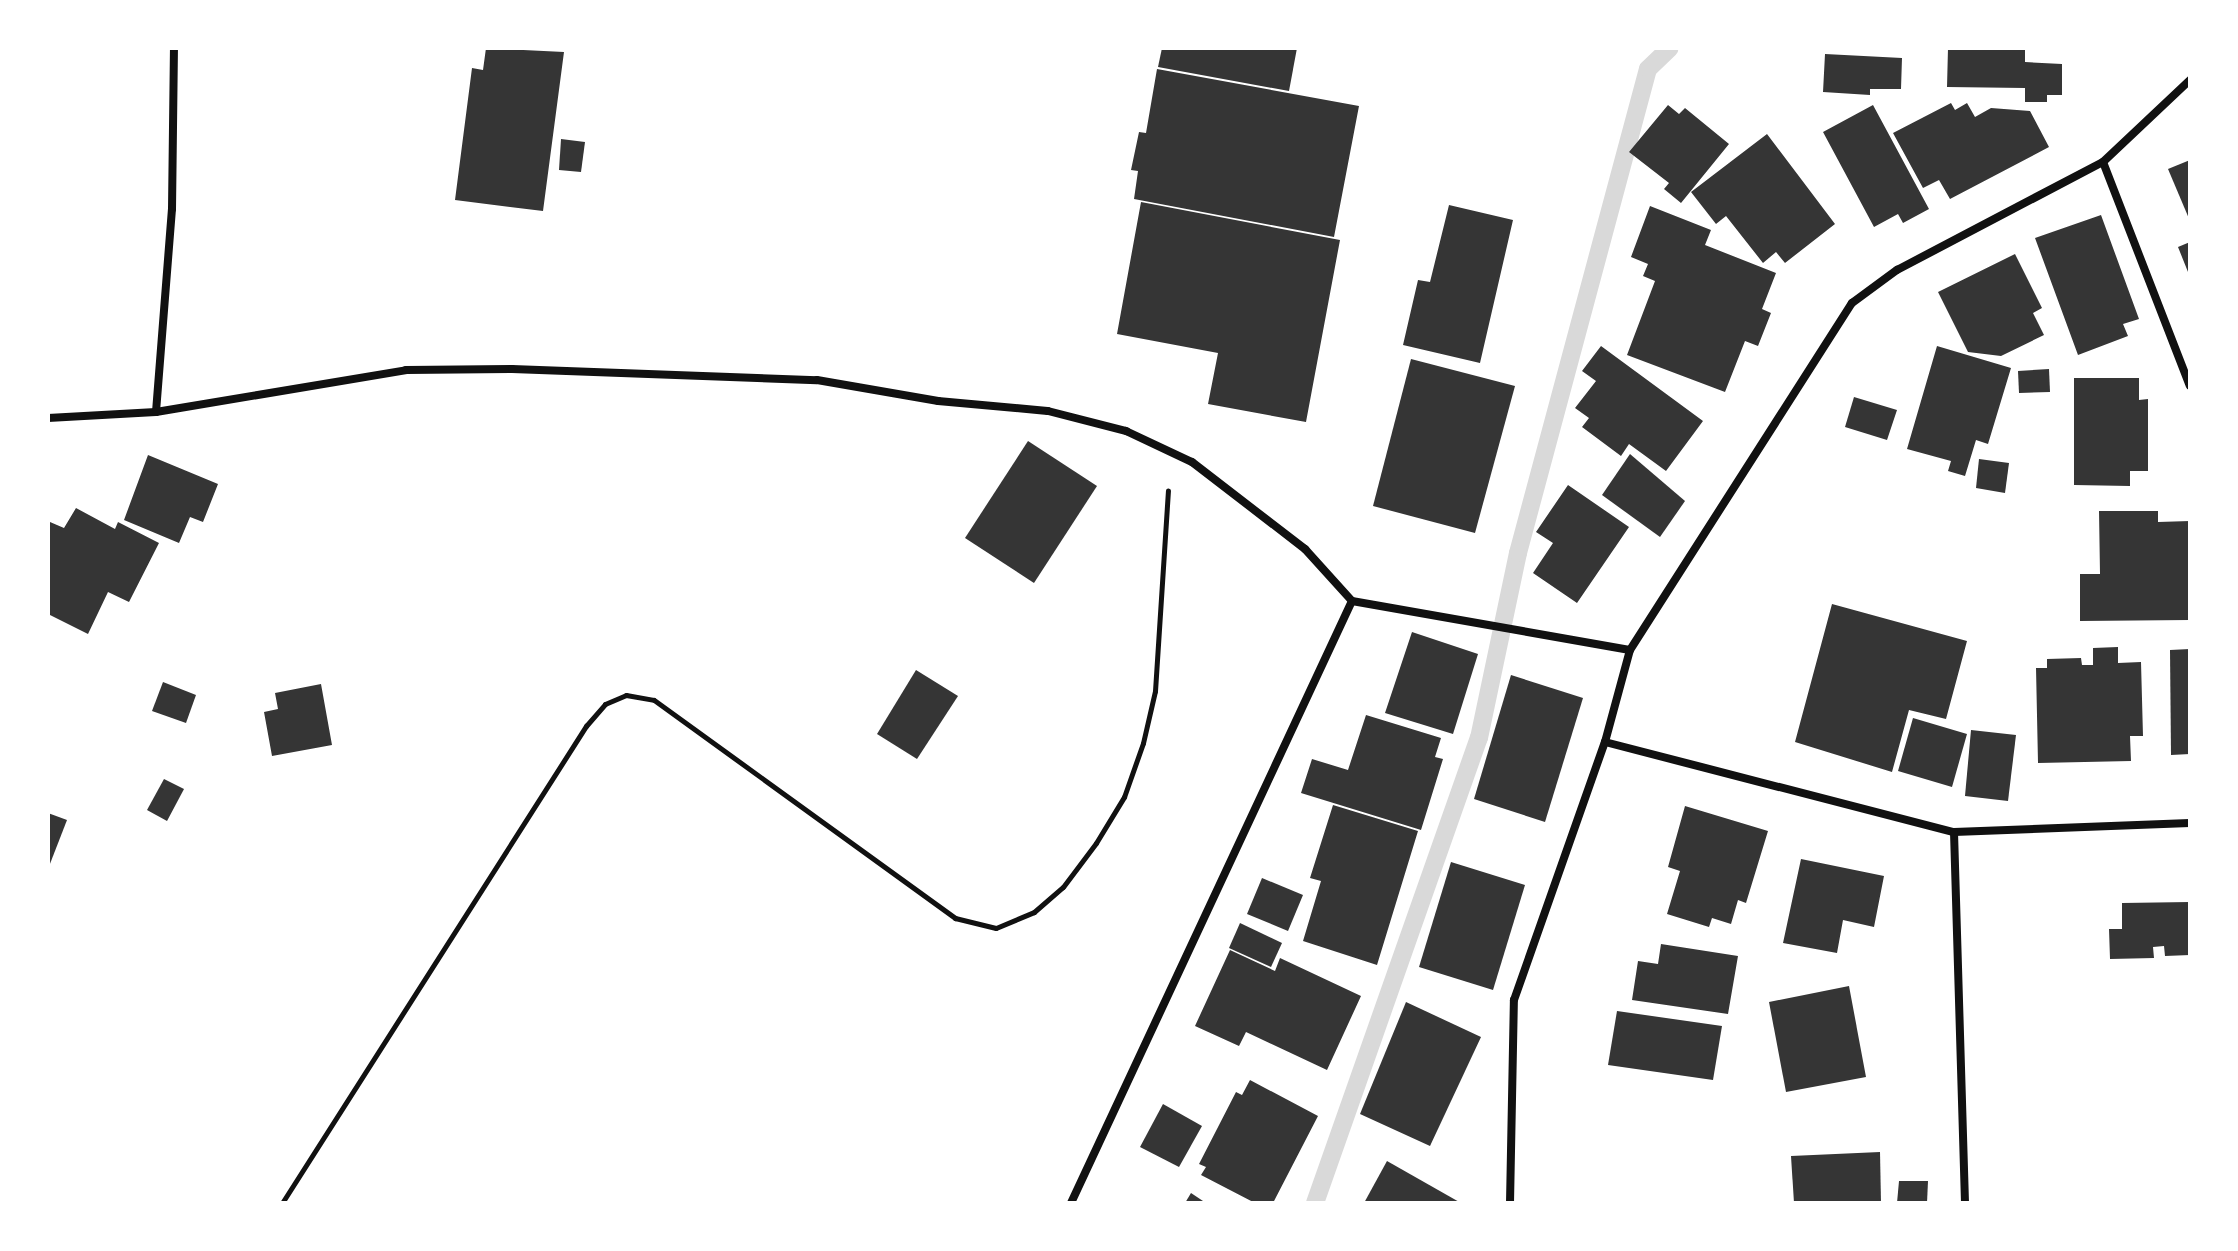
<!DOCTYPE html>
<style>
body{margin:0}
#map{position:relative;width:2238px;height:1251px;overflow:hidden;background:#fff;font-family:Arial,sans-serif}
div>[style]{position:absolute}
.stream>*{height:18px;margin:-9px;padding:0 9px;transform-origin:9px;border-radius:9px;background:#d9d9d9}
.building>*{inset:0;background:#353535}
.path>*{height:5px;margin:-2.5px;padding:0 2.5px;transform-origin:2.5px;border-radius:2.5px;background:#111}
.minor>*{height:8px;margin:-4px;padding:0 4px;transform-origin:4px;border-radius:4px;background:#111}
span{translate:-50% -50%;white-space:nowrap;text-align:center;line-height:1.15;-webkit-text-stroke:7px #fff;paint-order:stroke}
.frame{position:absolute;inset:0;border:50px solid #fff;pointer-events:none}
</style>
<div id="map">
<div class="stream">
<i style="left:1315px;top:1203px;width:493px;rotate:-70.6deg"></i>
<i style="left:1479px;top:738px;width:189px;rotate:-78.1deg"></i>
<i style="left:1518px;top:553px;width:501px;rotate:-74.97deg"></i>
<i style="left:1648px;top:69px;width:30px;rotate:-44deg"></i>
</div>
<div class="building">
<i style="clip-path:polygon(486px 48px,564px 52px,543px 211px,455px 200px,472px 68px,483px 70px)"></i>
<i style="clip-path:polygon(1162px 48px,1297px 48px,1289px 91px,1158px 67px)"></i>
<i style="clip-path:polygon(1948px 48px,2025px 48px,2025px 62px,2062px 64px,2062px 95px,2047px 95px,2047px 102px,2025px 102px,2025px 88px,1947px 87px)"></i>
<i style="clip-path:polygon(1825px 54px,1902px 58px,1901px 89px,1870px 89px,1870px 95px,1823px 92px)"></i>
<i style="clip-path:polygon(1157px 69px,1359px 106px,1334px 237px,1134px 199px,1138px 171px,1131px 170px,1139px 132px,1146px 133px)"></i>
<i style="clip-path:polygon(1951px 103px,1955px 110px,1967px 103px,1975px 117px,1991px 108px,2030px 111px,2049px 147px,1950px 199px,1939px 180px,1923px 188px,1893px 133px)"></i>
<i style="clip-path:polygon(1668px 105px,1679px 114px,1685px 108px,1729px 144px,1681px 203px,1664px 189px,1669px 183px,1629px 152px)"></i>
<i style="clip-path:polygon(1873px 105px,1929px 209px,1903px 223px,1898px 214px,1874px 227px,1823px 132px)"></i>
<i style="clip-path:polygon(1767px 134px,1835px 224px,1785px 263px,1776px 252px,1763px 263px,1726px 216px,1716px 224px,1691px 192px)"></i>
<i style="clip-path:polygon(561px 139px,585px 142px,581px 172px,559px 170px)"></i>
<i style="clip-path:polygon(2190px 160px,2190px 221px,2168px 169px)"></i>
<i style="clip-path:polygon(1141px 202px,1340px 240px,1306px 422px,1208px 404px,1218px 353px,1117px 334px)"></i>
<i style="clip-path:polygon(1449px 205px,1513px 220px,1480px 363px,1403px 345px,1418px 280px,1430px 282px)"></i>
<i style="clip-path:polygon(1650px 206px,1711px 230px,1705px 245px,1776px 273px,1762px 309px,1771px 313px,1758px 346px,1745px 341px,1725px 392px,1627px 355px,1655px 281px,1643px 276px,1648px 264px,1631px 257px)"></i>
<i style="clip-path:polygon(2101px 215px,2139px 319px,2123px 324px,2128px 336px,2078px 355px,2035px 238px)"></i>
<i style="clip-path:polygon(2190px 242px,2190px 277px,2178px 247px)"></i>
<i style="clip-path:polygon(2015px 254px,2042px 308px,2033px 313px,2044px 335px,2001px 356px,1968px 352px,1938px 292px)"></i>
<i style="clip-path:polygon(1601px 346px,1703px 421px,1666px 471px,1629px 444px,1621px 456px,1582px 427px,1589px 418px,1575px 408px,1596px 381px,1582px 371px)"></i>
<i style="clip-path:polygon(1937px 346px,2011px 368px,1988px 444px,1976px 440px,1965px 476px,1948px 471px,1951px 461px,1907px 449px)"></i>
<i style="clip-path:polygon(1411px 359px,1515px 386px,1475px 533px,1373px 506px)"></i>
<i style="clip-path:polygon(2049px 369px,2050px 392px,2019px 393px,2018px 371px)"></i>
<i style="clip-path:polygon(2074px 378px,2139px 378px,2139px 400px,2148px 399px,2148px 471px,2130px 471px,2130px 486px,2074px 485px)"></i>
<i style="clip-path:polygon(1854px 397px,1897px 410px,1887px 440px,1845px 427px)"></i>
<i style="clip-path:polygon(1028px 441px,1097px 486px,1034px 583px,965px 538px)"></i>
<i style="clip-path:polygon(1630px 454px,1685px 501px,1660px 537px,1602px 495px)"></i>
<i style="clip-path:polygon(148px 455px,218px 484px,203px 522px,190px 517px,179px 543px,124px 520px)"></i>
<i style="clip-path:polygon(1979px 459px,2009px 463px,2005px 493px,1976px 488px)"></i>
<i style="clip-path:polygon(1568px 485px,1629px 527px,1577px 603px,1533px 573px,1553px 543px,1536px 532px)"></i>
<i style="clip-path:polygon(76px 508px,115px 529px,118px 522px,159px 543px,129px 602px,108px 592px,88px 634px,48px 614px,48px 527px,50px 522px,64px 528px)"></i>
<i style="clip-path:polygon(2099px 511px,2158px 511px,2158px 522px,2190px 521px,2190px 620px,2080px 621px,2080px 574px,2100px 574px)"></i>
<i style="clip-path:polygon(1832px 604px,1967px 641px,1946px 719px,1909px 710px,1892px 772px,1795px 742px)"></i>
<i style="clip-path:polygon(1412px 632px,1478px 654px,1453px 734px,1385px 713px)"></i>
<i style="clip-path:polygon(2118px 647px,2118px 663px,2141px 662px,2143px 736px,2130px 736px,2131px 761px,2038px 763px,2036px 668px,2047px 668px,2047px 659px,2081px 658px,2082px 665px,2093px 665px,2093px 648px)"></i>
<i style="clip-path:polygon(2190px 649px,2190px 754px,2171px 755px,2170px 650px)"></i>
<i style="clip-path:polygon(916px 670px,958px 696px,917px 759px,877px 734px)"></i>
<i style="clip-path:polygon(1511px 675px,1583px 698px,1545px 822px,1474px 799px)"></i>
<i style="clip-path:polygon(163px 682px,196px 695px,186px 723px,152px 711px)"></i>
<i style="clip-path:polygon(321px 684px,332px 745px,272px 756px,264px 712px,278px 709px,275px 693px)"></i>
<i style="clip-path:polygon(1366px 715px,1441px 738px,1435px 757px,1443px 759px,1421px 830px,1301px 793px,1312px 759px,1348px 770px)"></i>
<i style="clip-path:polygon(1913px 718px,1967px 734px,1952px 787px,1898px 771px)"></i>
<i style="clip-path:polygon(1971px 730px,2016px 735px,2008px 801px,1965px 796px)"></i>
<i style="clip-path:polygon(164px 779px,184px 789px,167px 821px,147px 810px)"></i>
<i style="clip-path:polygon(1333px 805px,1418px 831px,1377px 965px,1303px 941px,1321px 881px,1310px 878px)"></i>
<i style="clip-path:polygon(1685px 806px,1768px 831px,1746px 903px,1738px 900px,1731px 924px,1712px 918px,1709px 927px,1667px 914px,1680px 871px,1668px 867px)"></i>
<i style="clip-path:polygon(48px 813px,67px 820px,48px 869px)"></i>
<i style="clip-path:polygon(1801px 859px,1884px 876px,1874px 927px,1843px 920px,1837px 953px,1783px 943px)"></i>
<i style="clip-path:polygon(1451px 862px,1525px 885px,1493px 990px,1419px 967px)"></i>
<i style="clip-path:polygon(1262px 878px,1303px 895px,1288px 931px,1247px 914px)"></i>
<i style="clip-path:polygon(2190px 902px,2190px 955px,2165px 956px,2164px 946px,2153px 947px,2154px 958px,2110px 959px,2109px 929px,2122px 929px,2122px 903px)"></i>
<i style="clip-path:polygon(1240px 923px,1282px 943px,1271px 967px,1229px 948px)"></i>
<i style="clip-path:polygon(1661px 944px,1738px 956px,1728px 1014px,1632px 1000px,1638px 961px,1658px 964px)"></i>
<i style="clip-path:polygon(1230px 950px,1275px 971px,1280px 958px,1361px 996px,1327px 1070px,1246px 1032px,1239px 1046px,1195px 1026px)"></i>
<i style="clip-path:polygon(1849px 986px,1866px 1077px,1786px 1092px,1769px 1002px)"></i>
<i style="clip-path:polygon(1406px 1002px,1481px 1037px,1430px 1146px,1360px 1114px)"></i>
<i style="clip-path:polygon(1617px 1011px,1722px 1026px,1713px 1080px,1608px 1065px)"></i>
<i style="clip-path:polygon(1250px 1080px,1318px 1116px,1273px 1203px,1255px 1203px,1201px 1175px,1206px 1167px,1199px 1164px,1236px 1092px,1242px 1095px)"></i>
<i style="clip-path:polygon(1163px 1104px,1202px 1126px,1179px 1167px,1140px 1147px)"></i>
<i style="clip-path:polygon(1880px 1152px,1881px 1203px,1794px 1203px,1791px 1156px)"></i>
<i style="clip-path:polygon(1387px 1161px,1461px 1203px,1364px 1203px)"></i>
<i style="clip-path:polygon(1899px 1181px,1928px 1181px,1927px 1203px,1897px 1203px)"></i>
<i style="clip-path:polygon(1191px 1193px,1206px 1203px,1185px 1203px)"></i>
</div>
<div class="path">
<i style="left:282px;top:1203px;width:566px;rotate:-57.49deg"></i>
<i style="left:586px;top:726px;width:29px;rotate:-49deg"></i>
<i style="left:605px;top:704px;width:23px;rotate:-23deg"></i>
<i style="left:626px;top:695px;width:28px;rotate:10deg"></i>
<i style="left:654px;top:700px;width:372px;rotate:35.9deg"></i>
<i style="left:955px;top:918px;width:42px;rotate:13.7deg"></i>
<i style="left:996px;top:928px;width:41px;rotate:-22.8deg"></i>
<i style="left:1034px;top:912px;width:38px;rotate:-41deg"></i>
<i style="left:1063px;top:887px;width:55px;rotate:-53.1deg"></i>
<i style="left:1096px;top:843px;width:54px;rotate:-58.7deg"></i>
<i style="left:1124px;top:797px;width:57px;rotate:-70.6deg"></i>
<i style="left:1143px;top:743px;width:53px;rotate:-77deg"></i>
<i style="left:1155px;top:691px;width:201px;rotate:-86.3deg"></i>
</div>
<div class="minor">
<i style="left:2103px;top:162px;width:240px;rotate:68.8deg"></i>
<i style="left:156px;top:412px;width:204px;rotate:-85.5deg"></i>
<i style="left:172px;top:209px;width:161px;rotate:-89.3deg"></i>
<i style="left:48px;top:418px;width:108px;rotate:-3.2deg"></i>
<i style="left:156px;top:412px;width:254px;rotate:-9.5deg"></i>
<i style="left:406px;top:370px;width:106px;rotate:-0.5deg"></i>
<i style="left:512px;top:369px;width:305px;rotate:2.1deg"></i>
<i style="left:817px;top:380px;width:123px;rotate:9.8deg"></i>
<i style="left:938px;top:401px;width:110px;rotate:5.2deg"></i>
<i style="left:1048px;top:411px;width:81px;rotate:14.4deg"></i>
<i style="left:1126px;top:431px;width:73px;rotate:25.2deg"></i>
<i style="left:1192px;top:462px;width:143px;rotate:37.6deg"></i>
<i style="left:1305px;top:549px;width:70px;rotate:47.9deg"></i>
<i style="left:1352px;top:601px;width:282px;rotate:10deg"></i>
<i style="left:1605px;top:742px;width:360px;rotate:14.5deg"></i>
<i style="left:1954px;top:832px;width:236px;rotate:-2.2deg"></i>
<i style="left:1954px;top:832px;width:371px;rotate:88.3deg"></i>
<i style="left:1071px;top:1203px;width:664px;rotate:-64.98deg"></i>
<i style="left:1510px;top:1203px;width:203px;rotate:-88.9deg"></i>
<i style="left:1514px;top:1000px;width:274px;rotate:-70.6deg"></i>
<i style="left:1605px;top:742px;width:95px;rotate:-74.8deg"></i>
<i style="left:1630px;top:650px;width:412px;rotate:-57.4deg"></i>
<i style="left:1852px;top:303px;width:56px;rotate:-36.3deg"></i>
<i style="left:1897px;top:270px;width:233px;rotate:-27.7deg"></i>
<i style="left:2103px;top:162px;width:120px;rotate:-43.3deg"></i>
</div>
<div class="frame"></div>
</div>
